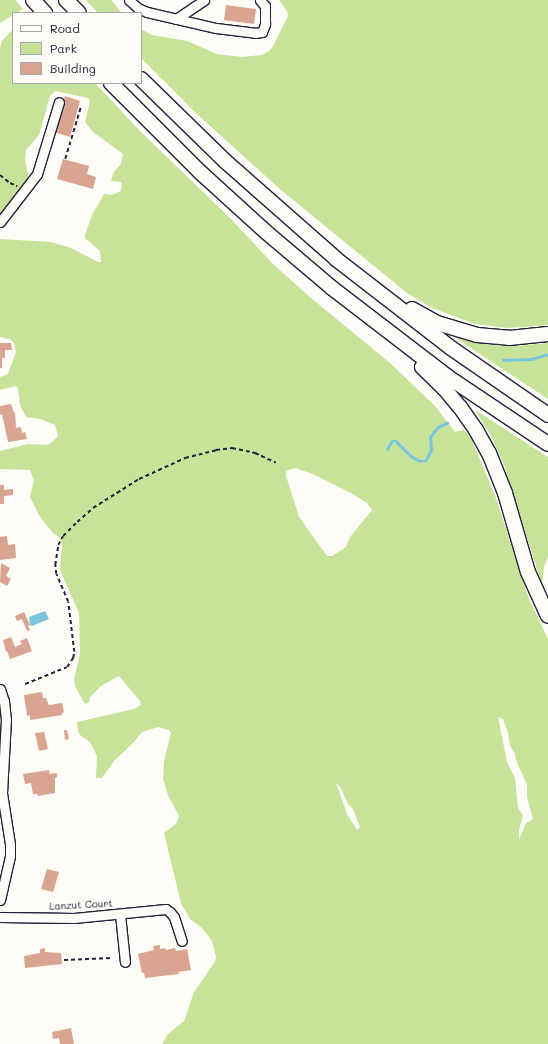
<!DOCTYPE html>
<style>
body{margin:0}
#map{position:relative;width:548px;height:1044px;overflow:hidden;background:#fdfcf7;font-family:Mali,sans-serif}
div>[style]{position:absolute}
.green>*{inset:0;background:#c7e299}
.water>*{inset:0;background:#7cc4dc}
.stream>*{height:2.5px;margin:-1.25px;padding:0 1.25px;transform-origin:1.25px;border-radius:1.25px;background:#7cc4dc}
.building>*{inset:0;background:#daa492}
.path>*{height:1.5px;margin-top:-0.75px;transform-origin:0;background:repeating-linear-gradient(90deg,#22223b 0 4px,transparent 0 7px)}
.roads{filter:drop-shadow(1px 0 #22223b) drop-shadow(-1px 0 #22223b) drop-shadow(0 1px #22223b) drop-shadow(0 -1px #22223b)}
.minor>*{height:9px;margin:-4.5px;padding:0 4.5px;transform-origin:4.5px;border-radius:4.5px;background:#fdfcf7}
.highway>*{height:14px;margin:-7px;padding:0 7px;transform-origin:7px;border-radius:7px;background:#fdfcf7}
span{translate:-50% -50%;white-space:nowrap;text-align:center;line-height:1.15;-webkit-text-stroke:3.5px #fdfcf7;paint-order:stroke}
.street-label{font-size:10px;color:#22223b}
.legend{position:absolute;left:12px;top:12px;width:130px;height:72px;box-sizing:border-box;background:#fdfcf7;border:1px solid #a5a5ac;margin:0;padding:5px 7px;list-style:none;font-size:12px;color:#22223b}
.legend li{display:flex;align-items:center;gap:8px;height:20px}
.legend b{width:20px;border:1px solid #a5a5ac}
</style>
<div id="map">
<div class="green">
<i style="clip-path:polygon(0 0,15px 0,23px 9px,0 23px)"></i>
<i style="clip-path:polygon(86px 0,111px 0,122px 13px,98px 13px)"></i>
<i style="clip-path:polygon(279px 0,548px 0,548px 325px,508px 328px,475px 324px,432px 308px,407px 293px,281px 190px,198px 115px,141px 58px,141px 29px,152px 35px,187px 41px,217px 54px,242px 57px,262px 55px,269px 51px,273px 46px,288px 16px,287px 11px)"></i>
<i style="clip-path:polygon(evenodd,13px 29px,13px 83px,95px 83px,140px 131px,231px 219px,274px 265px,311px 298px,390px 363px,435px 406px,455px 432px,464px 430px,471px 438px,496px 498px,529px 599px,548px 639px,548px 1044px,162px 1044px,167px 1035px,184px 1021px,194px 992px,215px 962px,216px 957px,212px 941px,202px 928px,190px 919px,181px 903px,164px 833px,176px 824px,179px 816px,168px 795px,163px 779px,164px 761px,171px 733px,169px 730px,158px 727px,142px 732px,134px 742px,114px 761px,102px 778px,96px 778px,97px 756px,90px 742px,80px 735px,78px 731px,77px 722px,134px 709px,141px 705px,140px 701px,119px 676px,101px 686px,90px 697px,89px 702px,85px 704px,83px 701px,75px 686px,74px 679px,80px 654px,79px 613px,60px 570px,62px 546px,59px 537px,53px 533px,40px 517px,30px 497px,34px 480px,30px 470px,0 469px,0 451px,28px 444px,47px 445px,51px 443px,58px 436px,55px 425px,40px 419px,26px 417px,20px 405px,18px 388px,15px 386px,0 390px,0 377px,8px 374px,16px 352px,14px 343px,10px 339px,0 337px,0 239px,51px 242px,71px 248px,98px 262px,101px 262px,100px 251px,85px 238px,85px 235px,92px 215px,104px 194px,112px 195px,121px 191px,122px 182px,111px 181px,113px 173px,121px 164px,123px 154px,93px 132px,85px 122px,90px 101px,88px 98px,55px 91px,50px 96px,39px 135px,26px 150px,25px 161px,29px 178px,0 214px,0 48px,2px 41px,13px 29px,295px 468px,313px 474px,353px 494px,367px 503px,372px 510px,350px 537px,346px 547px,332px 556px,327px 556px,299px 517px,286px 476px,286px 471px,295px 468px,13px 29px,498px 717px,503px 719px,508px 732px,510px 746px,515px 754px,516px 760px,527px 785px,527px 797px,533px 819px,526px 823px,519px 840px,519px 830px,523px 815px,518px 808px,515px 778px,507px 762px,498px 717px,13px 29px,336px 783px,341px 788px,348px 804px,353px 809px,360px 827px,357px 830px,347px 814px,336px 783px)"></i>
<i style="clip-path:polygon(454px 337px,491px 345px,516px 346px,548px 343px,548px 399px)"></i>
<i style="clip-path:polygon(475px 410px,548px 457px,548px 557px,544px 567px,542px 585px,504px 465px,491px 436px)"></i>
</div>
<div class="water">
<i style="clip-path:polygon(45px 611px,49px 619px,32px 626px,30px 625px,29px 617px)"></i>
</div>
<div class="stream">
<i style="left:503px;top:360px;width:28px;rotate:-2deg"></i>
<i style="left:531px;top:359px;width:18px;rotate:-16deg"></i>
<i style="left:387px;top:449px;width:9px;rotate:-58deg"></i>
<i style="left:392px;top:441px;width:4px"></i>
<i style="left:396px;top:441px;width:21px;rotate:45deg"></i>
<i style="left:411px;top:456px;width:10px;rotate:29deg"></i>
<i style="left:420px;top:461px;width:5px"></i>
<i style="left:425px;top:461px;width:13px;rotate:-61deg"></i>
<i style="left:431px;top:450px;width:13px;rotate:-94deg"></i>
<i style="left:430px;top:437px;width:13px;rotate:-51deg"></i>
<i style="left:438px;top:427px;width:10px;rotate:-24deg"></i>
</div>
<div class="building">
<i style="clip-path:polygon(226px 5px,256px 9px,254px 24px,224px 20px)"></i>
<i style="clip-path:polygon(65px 96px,80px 101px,70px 137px,54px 132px)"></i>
<i style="clip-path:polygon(63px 159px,89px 166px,87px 174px,96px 177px,93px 189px,57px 179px)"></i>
<i style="clip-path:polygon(0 343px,11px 343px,12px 350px,5px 350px,5px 358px,2px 358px,2px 368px,0 368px)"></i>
<i style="clip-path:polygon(11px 404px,14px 413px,15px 412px,16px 428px,21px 427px,22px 433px,25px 432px,27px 439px,8px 442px,2px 414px,0 415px,0 406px)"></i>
<i style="clip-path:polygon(0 485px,4px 485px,4px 490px,13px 489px,13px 495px,4px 496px,4px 504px,0 504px)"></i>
<i style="clip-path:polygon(7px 536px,8px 545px,15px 544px,16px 558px,0 560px,0 537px)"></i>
<i style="clip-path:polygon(1px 563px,10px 568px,6px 576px,11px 579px,7px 586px,0 582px)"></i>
<i style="clip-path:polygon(24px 612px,30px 625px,28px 626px,30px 630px,27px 631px,22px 619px,17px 621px,15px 616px)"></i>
<i style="clip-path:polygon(11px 637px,15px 647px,22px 644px,20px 641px,27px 638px,32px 651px,10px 659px,7px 651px,6px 652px,3px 640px)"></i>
<i style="clip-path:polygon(42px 692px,43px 698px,46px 698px,49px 705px,62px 703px,64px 712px,62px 713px,62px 715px,30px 720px,30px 715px,27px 716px,24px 695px)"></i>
<i style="clip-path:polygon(64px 730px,67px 730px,69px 739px,65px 740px)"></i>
<i style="clip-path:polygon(44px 732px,48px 749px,39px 751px,35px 733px)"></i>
<i style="clip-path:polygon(49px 770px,50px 774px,57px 773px,57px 777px,55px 778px,55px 793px,38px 796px,37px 794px,33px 794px,31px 783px,25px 784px,23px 774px)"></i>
<i style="clip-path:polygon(47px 869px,59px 872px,53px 892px,41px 889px)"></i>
<i style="clip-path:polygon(160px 945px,160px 949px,165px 948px,166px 950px,175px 948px,176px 951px,187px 949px,191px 970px,178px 972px,179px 974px,145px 978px,144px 973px,142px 973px,138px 954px,154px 950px,153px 946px)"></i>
<i style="clip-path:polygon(45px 948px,45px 952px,61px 953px,62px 964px,25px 968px,24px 956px,40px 953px,40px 949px)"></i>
<i style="clip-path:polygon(71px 1028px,74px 1044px,60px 1044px,59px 1038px,53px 1039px,52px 1032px)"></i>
</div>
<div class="path">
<i style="left:65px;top:159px;width:55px;rotate:-73.2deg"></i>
<i style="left:0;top:175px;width:13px;rotate:39deg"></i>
<i style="left:10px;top:183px;width:8px;rotate:23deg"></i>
<i style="left:25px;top:684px;width:45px;rotate:-22deg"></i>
<i style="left:67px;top:667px;width:11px;rotate:-56deg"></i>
<i style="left:73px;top:658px;width:6px;rotate:-81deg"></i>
<i style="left:74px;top:652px;width:50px;rotate:-96.8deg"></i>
<i style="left:68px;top:602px;width:30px;rotate:-113deg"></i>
<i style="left:56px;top:574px;width:9px;rotate:-96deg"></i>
<i style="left:55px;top:565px;width:20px;rotate:-81deg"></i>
<i style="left:58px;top:545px;width:10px;rotate:-61deg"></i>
<i style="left:63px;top:536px;width:20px;rotate:-45deg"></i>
<i style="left:77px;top:522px;width:21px;rotate:-41deg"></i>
<i style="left:93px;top:508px;width:54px;rotate:-32.2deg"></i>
<i style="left:139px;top:479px;width:51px;rotate:-24.5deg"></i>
<i style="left:185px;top:458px;width:32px;rotate:-14deg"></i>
<i style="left:216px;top:450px;width:16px;rotate:-7deg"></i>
<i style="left:232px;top:448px;width:24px;rotate:12deg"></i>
<i style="left:255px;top:453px;width:23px;rotate:25deg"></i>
<i style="left:64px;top:960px;width:48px;rotate:-2.4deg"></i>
</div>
<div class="roads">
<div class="minor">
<i style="left:129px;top:0;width:12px;rotate:42deg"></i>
<i style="left:138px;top:8px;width:10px;rotate:24deg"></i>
<i style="left:147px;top:12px;width:71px;rotate:13.1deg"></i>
<i style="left:216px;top:28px;width:39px;rotate:7deg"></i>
<i style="left:255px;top:33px;width:7px;rotate:-8deg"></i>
<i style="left:262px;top:32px;width:9px;rotate:-69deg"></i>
<i style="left:265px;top:24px;width:18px;rotate:-90deg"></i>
<i style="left:265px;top:6px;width:8px;rotate:-130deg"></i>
<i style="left:176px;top:19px;width:34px;rotate:-34deg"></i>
<i style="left:0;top:222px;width:61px;rotate:-52.4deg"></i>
<i style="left:37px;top:174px;width:75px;rotate:-73deg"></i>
<i style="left:0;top:689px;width:13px;rotate:72deg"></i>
<i style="left:4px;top:701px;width:18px;rotate:84deg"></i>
<i style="left:6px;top:719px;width:74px;rotate:93.1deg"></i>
<i style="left:2px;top:793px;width:52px;rotate:81.1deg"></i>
<i style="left:10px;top:844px;width:12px;rotate:90deg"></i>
<i style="left:10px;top:856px;width:45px;rotate:102.8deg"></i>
<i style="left:120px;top:914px;width:48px;rotate:84.1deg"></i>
<i style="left:0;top:917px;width:74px;rotate:0.8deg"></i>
<i style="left:74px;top:918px;width:92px;rotate:-5.6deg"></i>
<i style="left:166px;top:909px;width:5px;rotate:37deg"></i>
<i style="left:170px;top:912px;width:6px;rotate:51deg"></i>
<i style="left:174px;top:917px;width:25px;rotate:72deg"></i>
</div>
<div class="highway">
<i style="left:33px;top:0;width:18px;rotate:47deg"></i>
<i style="left:66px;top:0;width:18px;rotate:45deg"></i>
<i style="left:141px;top:79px;width:117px;rotate:44.3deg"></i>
<i style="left:225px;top:161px;width:148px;rotate:41.4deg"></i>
<i style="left:336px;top:259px;width:145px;rotate:37.7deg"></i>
<i style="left:451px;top:348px;width:118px;rotate:34.6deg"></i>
<i style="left:111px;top:83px;width:126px;rotate:45deg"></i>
<i style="left:200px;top:172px;width:89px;rotate:42.3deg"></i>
<i style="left:266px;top:232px;width:87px;rotate:40.3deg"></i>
<i style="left:332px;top:288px;width:146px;rotate:37.5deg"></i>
<i style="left:448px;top:377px;width:120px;rotate:33.8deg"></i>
<i style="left:412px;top:309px;width:29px;rotate:29deg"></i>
<i style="left:437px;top:323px;width:42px;rotate:16.7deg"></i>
<i style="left:477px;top:335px;width:32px;rotate:5deg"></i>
<i style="left:509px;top:338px;width:39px;rotate:-6deg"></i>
<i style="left:422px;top:367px;width:29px;rotate:44deg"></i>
<i style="left:443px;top:387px;width:26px;rotate:50deg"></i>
<i style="left:460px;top:407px;width:28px;rotate:55deg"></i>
<i style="left:476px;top:430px;width:26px;rotate:61deg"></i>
<i style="left:489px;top:453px;width:43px;rotate:68.2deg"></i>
<i style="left:505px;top:493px;width:82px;rotate:73.8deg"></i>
<i style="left:528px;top:572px;width:48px;rotate:65.6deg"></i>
</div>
</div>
<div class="street-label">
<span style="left:81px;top:905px;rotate:-3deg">Lanzut Court</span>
</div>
<ul class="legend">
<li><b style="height:5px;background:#fdfcf7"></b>Road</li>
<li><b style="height:11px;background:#c7e299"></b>Park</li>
<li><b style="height:11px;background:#daa492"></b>Building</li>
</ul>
</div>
